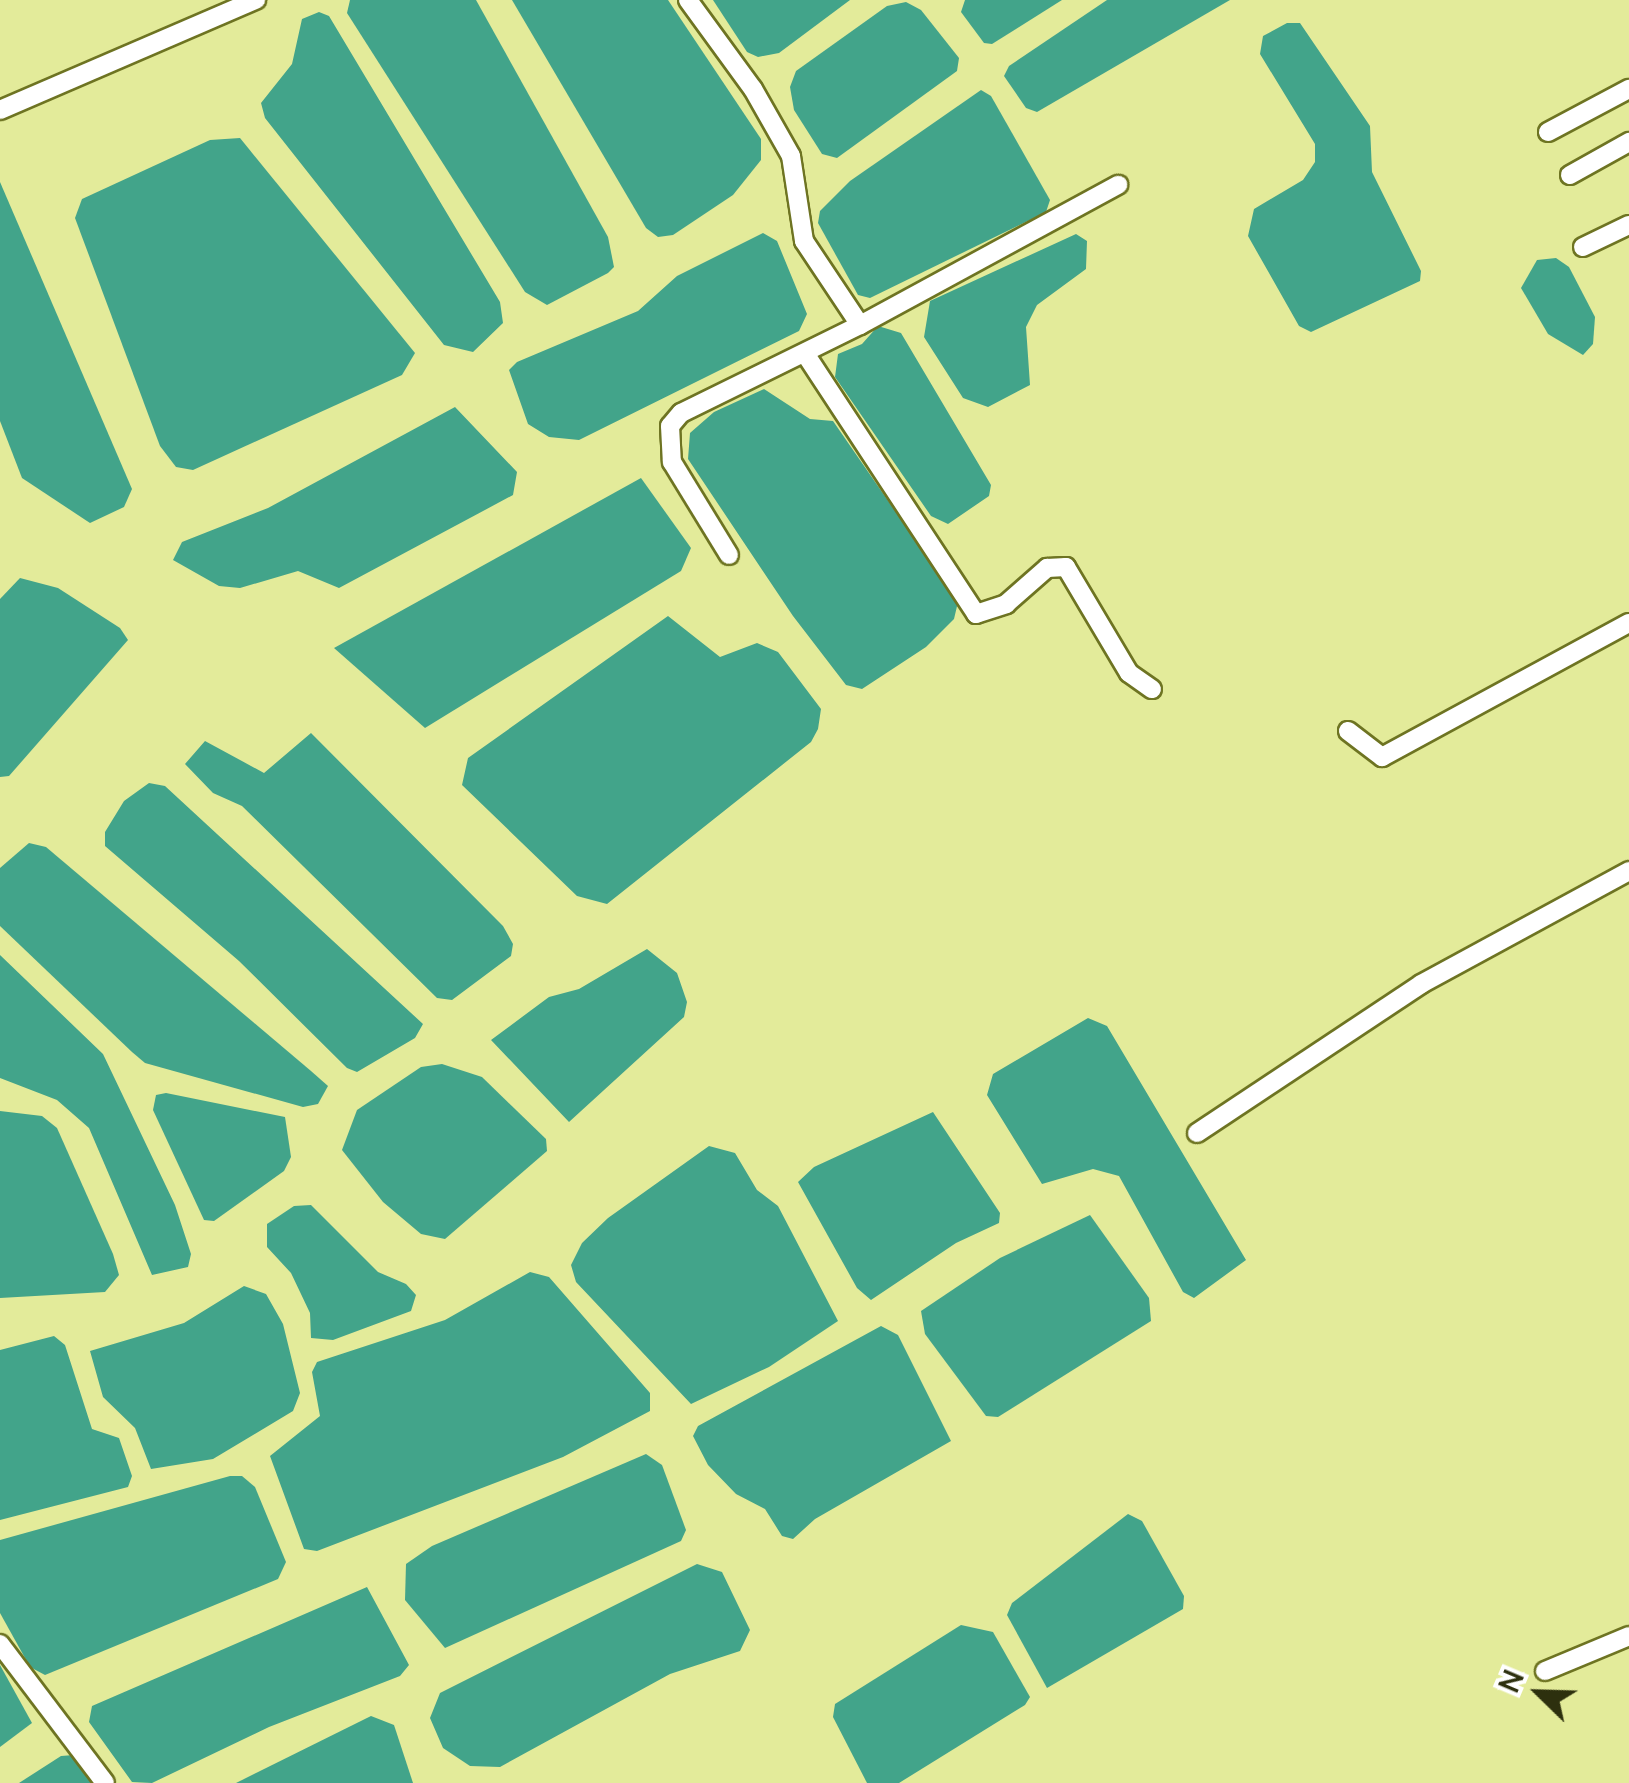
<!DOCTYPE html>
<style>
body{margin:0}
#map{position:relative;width:1629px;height:1783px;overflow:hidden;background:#e3eb9a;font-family:Mulish,sans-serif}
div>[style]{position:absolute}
.water>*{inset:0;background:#42a48a}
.roads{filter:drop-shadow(2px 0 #6e7422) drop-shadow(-2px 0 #6e7422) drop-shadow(0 2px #6e7422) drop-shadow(0 -2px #6e7422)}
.minor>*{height:18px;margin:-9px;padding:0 9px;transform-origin:9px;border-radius:9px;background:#fff}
span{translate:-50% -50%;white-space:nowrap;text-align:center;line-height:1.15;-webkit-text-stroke:8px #fff;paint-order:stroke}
.north{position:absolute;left:1489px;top:1643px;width:100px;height:100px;-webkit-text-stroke:8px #fff;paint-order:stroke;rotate:293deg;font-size:28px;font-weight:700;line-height:40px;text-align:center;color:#2d300e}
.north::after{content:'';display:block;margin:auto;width:35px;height:45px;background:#2d300e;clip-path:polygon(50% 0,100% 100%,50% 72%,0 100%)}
</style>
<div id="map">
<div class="water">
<i style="clip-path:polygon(350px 0,476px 0,608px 237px,614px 267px,608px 273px,547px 305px,525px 292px,347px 13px)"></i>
<i style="clip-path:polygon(512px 0,668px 0,761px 139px,761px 160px,733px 195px,673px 235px,658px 237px,646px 228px)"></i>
<i style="clip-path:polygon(713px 0,850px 0,779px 53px,758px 57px,747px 52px)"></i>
<i style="clip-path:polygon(965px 0,1062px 0,992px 44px,984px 43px,961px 12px)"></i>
<i style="clip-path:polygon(1107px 0,1230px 0,1037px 112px,1026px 108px,1004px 76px,1009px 66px)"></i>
<i style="clip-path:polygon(906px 2px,921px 10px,959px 58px,957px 71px,837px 158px,822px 154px,794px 110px,790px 87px,796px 71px,887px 6px)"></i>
<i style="clip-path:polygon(319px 12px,329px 16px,500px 302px,503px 323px,473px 352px,444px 345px,265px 118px,261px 103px,292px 64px,302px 19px)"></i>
<i style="clip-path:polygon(1287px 23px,1300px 23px,1370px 126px,1372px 172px,1421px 271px,1420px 281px,1311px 332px,1299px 326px,1248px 236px,1254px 209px,1303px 180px,1315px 162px,1315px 144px,1260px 54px,1263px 36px)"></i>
<i style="clip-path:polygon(981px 90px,991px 96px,1050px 200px,1046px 212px,870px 298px,858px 295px,818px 223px,820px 211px,850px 181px)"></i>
<i style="clip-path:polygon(240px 138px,415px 353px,402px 375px,193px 470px,176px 467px,160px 446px,75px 218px,82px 199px,210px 140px)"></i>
<i style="clip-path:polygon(0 182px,132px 489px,124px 507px,90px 523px,22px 478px,0 421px)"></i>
<i style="clip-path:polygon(763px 233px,777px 241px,807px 314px,799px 331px,579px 440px,549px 437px,528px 424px,509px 370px,517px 362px,638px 311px,677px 276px)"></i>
<i style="clip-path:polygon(1076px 234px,1087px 241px,1086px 269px,1037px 305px,1026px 327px,1030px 385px,988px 407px,963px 398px,924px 337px,930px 301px)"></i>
<i style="clip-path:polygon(1556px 258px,1569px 267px,1595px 317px,1593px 344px,1583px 355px,1548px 334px,1521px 288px,1537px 260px)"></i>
<i style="clip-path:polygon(878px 326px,901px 333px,991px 485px,989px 496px,948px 524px,931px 516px,835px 377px,838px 354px,862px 344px)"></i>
<i style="clip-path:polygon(764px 389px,810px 419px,833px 421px,958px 602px,954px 619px,926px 647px,862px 689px,846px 685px,793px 616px,688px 459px,690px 433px,714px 412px)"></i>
<i style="clip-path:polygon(455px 407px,517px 472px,513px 495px,339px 588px,298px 571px,240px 588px,219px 586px,173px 560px,182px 542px,268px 508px)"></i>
<i style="clip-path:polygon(641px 478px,691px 548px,681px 571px,425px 728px,334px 648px)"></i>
<i style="clip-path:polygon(20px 578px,58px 588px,120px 628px,128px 640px,9px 776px,0 777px,0 599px)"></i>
<i style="clip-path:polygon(668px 616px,720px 657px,757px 643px,778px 652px,821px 709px,818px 729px,811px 742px,607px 904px,577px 896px,462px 785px,468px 758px)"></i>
<i style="clip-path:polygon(311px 733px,503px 926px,513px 944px,511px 956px,452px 1000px,437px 998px,242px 806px,213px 793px,185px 764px,205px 741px,264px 773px)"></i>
<i style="clip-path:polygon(149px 783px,165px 786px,423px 1024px,415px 1038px,357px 1072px,347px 1068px,239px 961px,105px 846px,105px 832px,124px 801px)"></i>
<i style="clip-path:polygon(29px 843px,46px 847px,311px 1071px,328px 1086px,318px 1104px,303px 1107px,145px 1063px,132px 1052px,0 926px,0 868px)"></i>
<i style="clip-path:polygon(647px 949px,677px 973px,687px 1002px,684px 1017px,569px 1122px,491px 1040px,549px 997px,579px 989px)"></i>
<i style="clip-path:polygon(0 955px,103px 1054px,175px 1205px,191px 1254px,188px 1267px,152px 1275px,89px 1128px,57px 1100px,0 1078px)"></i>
<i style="clip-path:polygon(1088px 1018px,1107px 1026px,1246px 1260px,1194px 1298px,1183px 1292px,1119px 1176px,1093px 1169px,1042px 1184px,987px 1095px,993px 1074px)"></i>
<i style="clip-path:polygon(442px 1064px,482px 1077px,546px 1139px,547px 1151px,445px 1239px,421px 1234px,383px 1202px,342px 1150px,357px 1110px,421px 1067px)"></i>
<i style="clip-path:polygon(166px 1093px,285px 1117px,291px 1157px,284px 1171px,214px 1221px,204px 1220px,153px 1110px,156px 1095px)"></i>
<i style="clip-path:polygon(0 1111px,42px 1116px,57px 1128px,113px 1254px,119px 1275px,105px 1292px,0 1298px)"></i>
<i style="clip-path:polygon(933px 1112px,1000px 1213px,999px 1223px,956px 1243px,871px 1300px,857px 1288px,798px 1182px,814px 1167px)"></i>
<i style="clip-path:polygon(709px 1146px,735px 1153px,757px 1190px,778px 1206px,838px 1321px,769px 1367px,691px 1404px,576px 1282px,571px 1265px,582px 1243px,608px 1218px)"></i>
<i style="clip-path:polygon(311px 1205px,378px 1272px,406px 1284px,416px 1295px,411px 1311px,333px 1340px,311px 1338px,310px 1313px,291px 1273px,267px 1247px,267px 1224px,294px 1206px)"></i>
<i style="clip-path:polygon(1090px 1215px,1149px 1298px,1151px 1321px,998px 1417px,986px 1416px,925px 1334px,921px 1311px,1000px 1258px)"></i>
<i style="clip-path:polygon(530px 1272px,549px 1277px,650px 1393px,650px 1411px,563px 1457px,317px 1551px,304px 1549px,270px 1456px,320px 1416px,312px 1372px,317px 1362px,445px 1320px)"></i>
<i style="clip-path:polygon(244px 1286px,266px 1294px,283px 1324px,300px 1393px,293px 1411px,213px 1459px,151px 1469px,135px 1428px,103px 1397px,90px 1351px,184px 1323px)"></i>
<i style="clip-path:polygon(881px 1326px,898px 1335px,951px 1441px,815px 1519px,793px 1539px,782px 1536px,765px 1509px,736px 1494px,708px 1465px,693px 1436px,698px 1426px)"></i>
<i style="clip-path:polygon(54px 1336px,65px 1345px,92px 1429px,119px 1438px,132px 1476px,128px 1487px,0 1520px,0 1350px)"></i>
<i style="clip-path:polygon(646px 1454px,662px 1465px,686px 1530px,681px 1541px,445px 1648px,405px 1600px,406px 1564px,432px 1546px)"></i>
<i style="clip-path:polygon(230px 1476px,242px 1476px,255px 1487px,286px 1562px,278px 1579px,45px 1675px,30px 1667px,0 1613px,0 1540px)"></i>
<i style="clip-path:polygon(1128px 1514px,1142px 1521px,1184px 1596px,1183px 1609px,1047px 1688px,1007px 1615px,1012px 1603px)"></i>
<i style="clip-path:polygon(697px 1564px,722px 1572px,750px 1630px,740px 1651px,670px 1674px,500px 1767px,470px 1766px,443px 1748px,430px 1718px,440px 1693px)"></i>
<i style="clip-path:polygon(367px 1587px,409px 1665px,400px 1676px,269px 1727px,152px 1783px,132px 1782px,89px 1722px,92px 1706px)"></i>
<i style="clip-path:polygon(961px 1625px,993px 1632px,1030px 1697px,1025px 1705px,899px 1783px,867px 1783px,833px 1717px,835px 1704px)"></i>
<i style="clip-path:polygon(0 1665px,32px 1723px,0 1747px)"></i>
<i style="clip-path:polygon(371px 1716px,394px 1725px,413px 1783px,236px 1783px)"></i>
<i style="clip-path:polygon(74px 1755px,91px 1783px,19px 1783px,61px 1756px)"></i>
</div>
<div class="roads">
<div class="minor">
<i style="left:688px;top:0;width:110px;rotate:53.9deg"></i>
<i style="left:753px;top:89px;width:77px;rotate:60.4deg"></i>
<i style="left:791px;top:156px;width:86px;rotate:81.3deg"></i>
<i style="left:804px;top:241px;width:101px;rotate:56.3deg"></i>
<i style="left:860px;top:325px;width:199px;rotate:153.8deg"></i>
<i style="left:681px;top:413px;width:17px;rotate:130deg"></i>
<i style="left:670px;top:426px;width:36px;rotate:87deg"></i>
<i style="left:672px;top:462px;width:109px;rotate:58.5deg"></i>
<i style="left:0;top:110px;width:279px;rotate:-23.3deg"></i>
<i style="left:1548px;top:132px;width:92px;rotate:-28deg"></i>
<i style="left:1570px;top:175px;width:68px;rotate:-29.2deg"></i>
<i style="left:1583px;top:247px;width:51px;rotate:-25.6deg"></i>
<i style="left:860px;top:325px;width:294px;rotate:-28.5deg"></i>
<i style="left:806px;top:355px;width:310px;rotate:56.7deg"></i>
<i style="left:976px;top:614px;width:32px;rotate:-18deg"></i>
<i style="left:1006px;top:604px;width:55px;rotate:-41.3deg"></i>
<i style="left:1047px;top:568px;width:19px;rotate:-3deg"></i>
<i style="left:1066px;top:567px;width:123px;rotate:59.3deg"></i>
<i style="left:1129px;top:673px;width:28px;rotate:35deg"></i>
<i style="left:1348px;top:731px;width:43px;rotate:37.4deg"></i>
<i style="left:1382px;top:757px;width:281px;rotate:-28.5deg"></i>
<i style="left:1197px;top:1133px;width:269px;rotate:-33.6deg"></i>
<i style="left:1421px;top:984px;width:237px;rotate:-28.5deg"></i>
<i style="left:0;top:1644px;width:174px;rotate:52.9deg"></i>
<i style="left:1545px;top:1671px;width:91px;rotate:-22.6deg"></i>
</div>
</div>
<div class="north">N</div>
</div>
